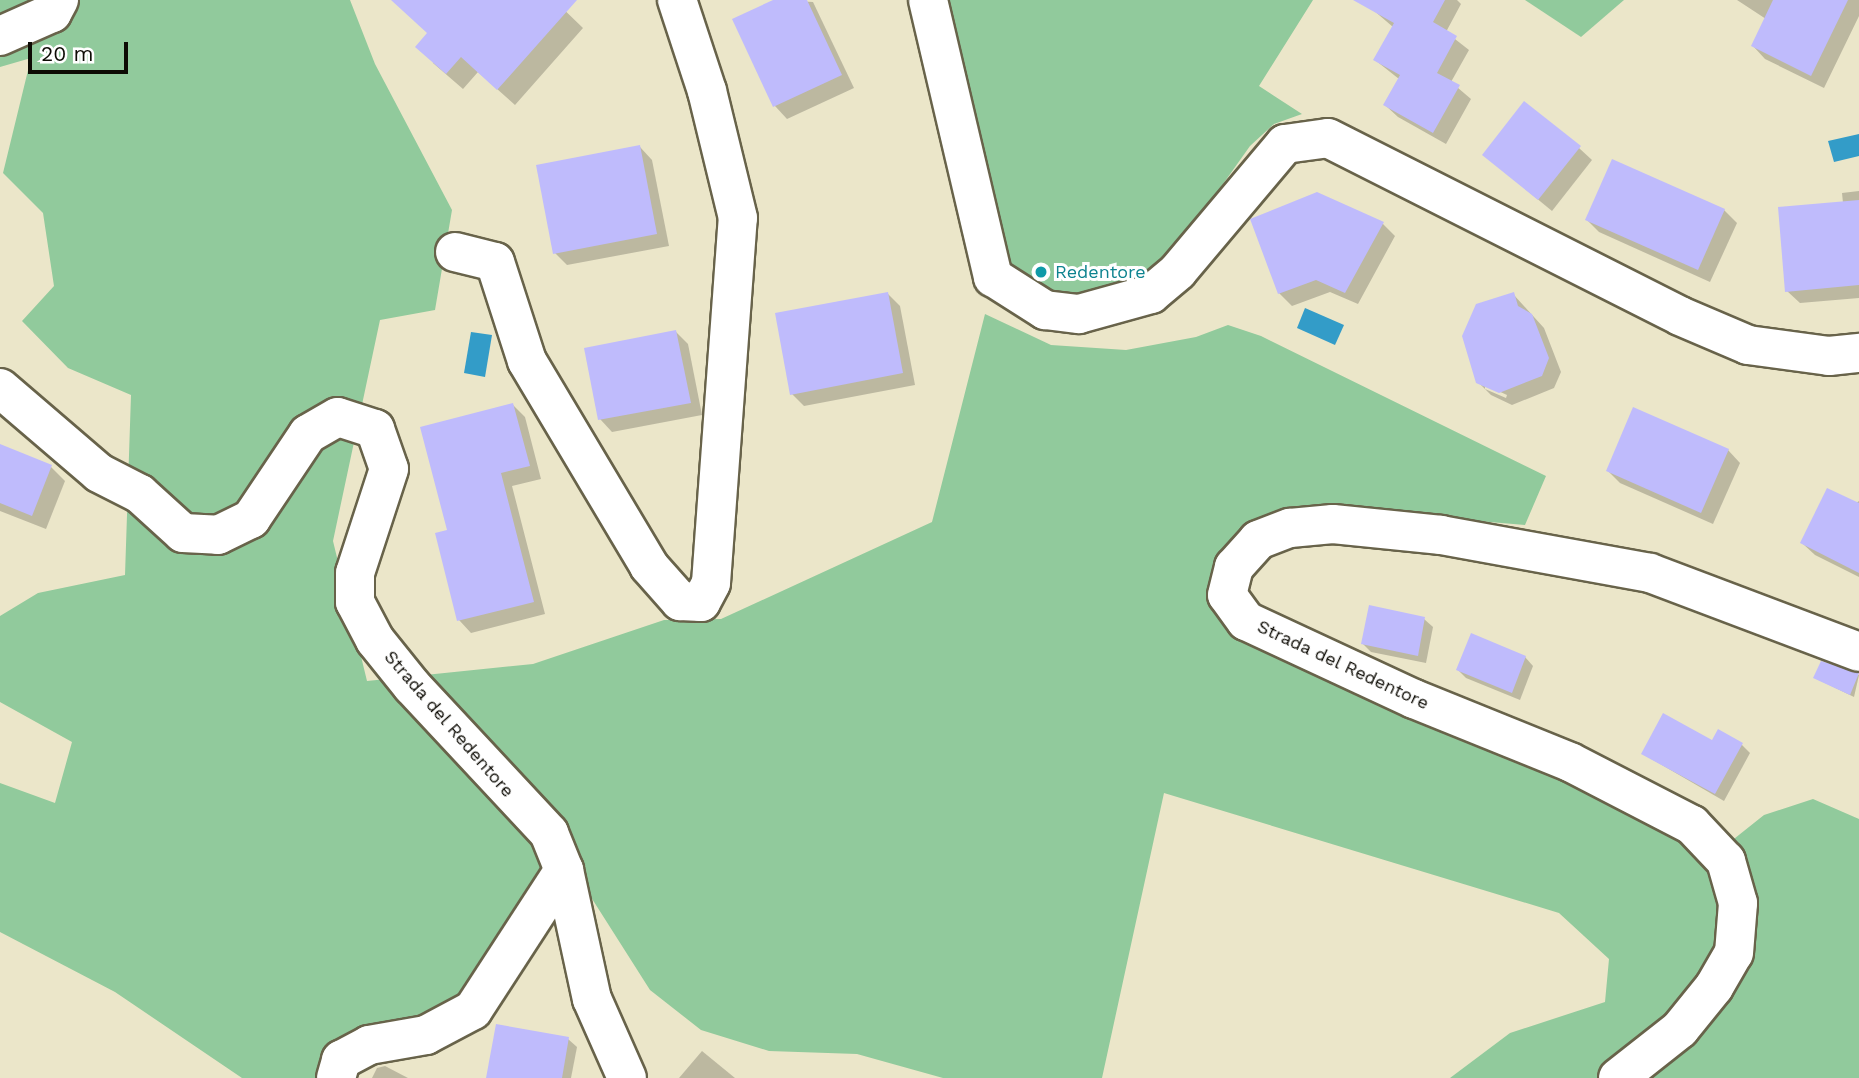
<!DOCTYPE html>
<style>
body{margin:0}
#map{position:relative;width:1859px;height:1078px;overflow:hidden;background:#ebe6c9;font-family:"Work Sans",sans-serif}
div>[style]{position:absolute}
.green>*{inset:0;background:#91ca9c}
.water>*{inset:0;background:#339cc8}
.shadow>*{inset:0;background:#0003}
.building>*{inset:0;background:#bfbbfc}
.roads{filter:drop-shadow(2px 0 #68634a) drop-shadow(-2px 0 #68634a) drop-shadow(0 2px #68634a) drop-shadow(0 -2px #68634a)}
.minor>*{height:38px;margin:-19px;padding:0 19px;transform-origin:19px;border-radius:19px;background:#fff}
.dots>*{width:19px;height:19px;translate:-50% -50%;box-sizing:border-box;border:4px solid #fff;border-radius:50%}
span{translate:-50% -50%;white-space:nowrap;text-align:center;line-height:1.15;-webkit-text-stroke:6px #fff;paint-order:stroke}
.culture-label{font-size:18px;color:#0d838f}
.left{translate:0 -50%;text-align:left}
.street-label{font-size:18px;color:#0d0b04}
.scale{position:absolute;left:28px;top:42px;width:100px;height:32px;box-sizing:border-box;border:4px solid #0d0b04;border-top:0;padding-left:9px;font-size:21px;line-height:24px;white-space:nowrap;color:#0d0b04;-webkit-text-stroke:5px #fff;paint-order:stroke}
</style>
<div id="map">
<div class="green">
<i style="clip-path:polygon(0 0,350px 0,375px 64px,452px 210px,435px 310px,380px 320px,333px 541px,367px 681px,533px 664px,664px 620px,721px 619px,932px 522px,985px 314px,1051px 345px,1126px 350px,1196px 337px,1228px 325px,1261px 336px,1546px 476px,1525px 525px,1325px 508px,1211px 604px,1389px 709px,1612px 802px,1678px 837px,1705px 862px,1764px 815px,1813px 799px,1859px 819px,1859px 1078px,1450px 1078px,1510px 1033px,1605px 1002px,1609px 959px,1559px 913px,1164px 793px,1102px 1078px,943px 1078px,857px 1054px,769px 1051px,701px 1030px,650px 990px,575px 872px,548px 879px,466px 998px,323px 1078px,242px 1078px,115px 992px,0 932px,0 783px,55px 803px,72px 742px,0 702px,0 616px,38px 593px,125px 575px,131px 395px,68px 368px,22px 321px,54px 286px,43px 213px,3px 173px,31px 58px,0 67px)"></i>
<i style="clip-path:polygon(942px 0,1313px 0,1259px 86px,1302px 114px,1274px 124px,1250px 146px,1169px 260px,1134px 292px,1063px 306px,999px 265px)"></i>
<i style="clip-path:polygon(1525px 0,1624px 0,1581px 37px)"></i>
</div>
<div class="water">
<i style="clip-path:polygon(1859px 134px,1859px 156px,1834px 162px,1828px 141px)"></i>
<i style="clip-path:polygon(1305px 308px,1344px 325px,1335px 345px,1297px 328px)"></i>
<i style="clip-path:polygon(471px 332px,492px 335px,485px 377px,464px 373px)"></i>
</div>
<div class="shadow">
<i style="clip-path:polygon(404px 0,554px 0,583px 28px,515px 105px,478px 72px,463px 89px,433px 63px,429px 33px)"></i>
<i style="clip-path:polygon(777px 0,813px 2px,854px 88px,787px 119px,775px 106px,734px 20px)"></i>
<i style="clip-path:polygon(1377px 0,1457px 0,1461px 4px,1446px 32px,1469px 50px,1451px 82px,1471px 99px,1446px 144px,1398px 117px,1385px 105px,1399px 79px,1375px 60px,1393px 27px,1372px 9px)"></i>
<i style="clip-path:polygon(1737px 0,1859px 0,1859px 16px,1824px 88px,1765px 59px,1753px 46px,1766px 19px)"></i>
<i style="clip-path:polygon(640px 147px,652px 160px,669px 246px,567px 265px,555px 253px)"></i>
<i style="clip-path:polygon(1579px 148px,1592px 160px,1552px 211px,1484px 155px)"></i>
<i style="clip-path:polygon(1859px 191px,1859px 298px,1800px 303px,1787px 291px,1843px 203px,1842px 193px)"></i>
<i style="clip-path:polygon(1317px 194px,1383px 224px,1395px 236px,1358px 304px,1330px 292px,1292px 306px,1279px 293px,1252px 220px)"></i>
<i style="clip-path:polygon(1724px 210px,1737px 223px,1710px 282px,1599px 232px,1587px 220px)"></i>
<i style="clip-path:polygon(887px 293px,900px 306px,915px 385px,804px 406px,792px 394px)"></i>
<i style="clip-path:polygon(evenodd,1513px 294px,1544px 328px,1561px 372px,1554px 388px,1512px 405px,1491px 395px,1478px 382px,1513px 294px,1485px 385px,1507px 395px,1506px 398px,1485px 389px,1485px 385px)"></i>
<i style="clip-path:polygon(676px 332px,688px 344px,702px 415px,612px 432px,600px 419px)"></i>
<i style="clip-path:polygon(513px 405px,525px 417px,541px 479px,512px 486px,545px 614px,471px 633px,459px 620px,449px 532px)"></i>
<i style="clip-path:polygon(0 446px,51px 467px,65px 481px,46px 529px,0 511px)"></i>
<i style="clip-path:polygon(1728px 450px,1740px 463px,1713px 524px,1620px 483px,1608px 471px)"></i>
<i style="clip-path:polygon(1859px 501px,1859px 577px,1815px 555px,1802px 543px)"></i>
<i style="clip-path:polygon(1424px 619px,1433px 627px,1426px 663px,1371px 652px,1363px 644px)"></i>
<i style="clip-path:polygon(1525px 657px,1533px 666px,1520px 700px,1466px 678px,1458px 670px)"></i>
<i style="clip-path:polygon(1822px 663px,1859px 675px,1854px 697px,1815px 678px)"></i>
<i style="clip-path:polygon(1713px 743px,1742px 745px,1750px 753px,1724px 801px,1643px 754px)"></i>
<i style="clip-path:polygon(568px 1039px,577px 1047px,571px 1078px,488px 1078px)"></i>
<i style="clip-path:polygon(702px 1051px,735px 1078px,679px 1078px)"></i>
<i style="clip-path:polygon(385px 1066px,408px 1078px,372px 1078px,377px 1068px)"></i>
</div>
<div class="building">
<i style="clip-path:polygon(391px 0,577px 0,497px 90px,461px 57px,446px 74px,415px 47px,427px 33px)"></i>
<i style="clip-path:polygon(773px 0,807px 0,842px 75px,773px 107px,732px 19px)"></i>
<i style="clip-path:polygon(1353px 0,1445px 0,1433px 22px,1457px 36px,1437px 73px,1460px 85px,1433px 133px,1383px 105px,1400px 75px,1373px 60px,1394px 23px)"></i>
<i style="clip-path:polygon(1773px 0,1848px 0,1811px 76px,1751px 46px)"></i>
<i style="clip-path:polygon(1524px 101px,1581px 146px,1538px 200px,1482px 155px)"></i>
<i style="clip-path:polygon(640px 145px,657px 234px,553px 254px,536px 165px)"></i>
<i style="clip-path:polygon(1612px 159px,1725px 209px,1698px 270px,1585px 220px)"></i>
<i style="clip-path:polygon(1317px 192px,1384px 222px,1345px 293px,1316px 280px,1278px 294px,1250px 219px)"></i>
<i style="clip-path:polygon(1859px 200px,1859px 285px,1785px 292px,1778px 207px)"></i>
<i style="clip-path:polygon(888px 292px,903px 373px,790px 395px,775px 313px)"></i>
<i style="clip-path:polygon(1514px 292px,1518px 306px,1532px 314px,1549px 358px,1542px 376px,1499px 393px,1476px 383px,1462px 336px,1476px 304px)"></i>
<i style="clip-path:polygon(676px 330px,691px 403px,598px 420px,584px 348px)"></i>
<i style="clip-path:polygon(513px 403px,530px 466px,501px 473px,534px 602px,457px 621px,435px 533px,447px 530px,420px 427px)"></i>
<i style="clip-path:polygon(1633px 407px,1729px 449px,1701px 513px,1606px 471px)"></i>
<i style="clip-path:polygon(0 444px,52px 465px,32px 516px,0 503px)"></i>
<i style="clip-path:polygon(1827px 488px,1859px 503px,1859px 573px,1800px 543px)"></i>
<i style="clip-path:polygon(1369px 605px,1425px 617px,1418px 656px,1361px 644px)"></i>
<i style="clip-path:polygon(1471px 633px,1526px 656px,1512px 693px,1456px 670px)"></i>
<i style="clip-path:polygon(1821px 661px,1859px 673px,1850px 695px,1813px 678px)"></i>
<i style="clip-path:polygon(1663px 713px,1712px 740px,1718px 729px,1743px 743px,1715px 794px,1641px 754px)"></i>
<i style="clip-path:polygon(496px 1024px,569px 1037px,562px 1078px,486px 1078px)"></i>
</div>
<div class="roads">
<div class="minor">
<i style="left:928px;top:0;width:285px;rotate:76.8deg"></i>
<i style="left:993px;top:277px;width:62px;rotate:32.4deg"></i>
<i style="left:1045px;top:310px;width:34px;rotate:7deg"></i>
<i style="left:1079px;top:314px;width:75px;rotate:-15.5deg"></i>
<i style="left:1151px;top:294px;width:35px;rotate:-40deg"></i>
<i style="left:1178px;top:271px;width:166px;rotate:-49.9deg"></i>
<i style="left:1285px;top:144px;width:43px;rotate:-7.9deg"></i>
<i style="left:1328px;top:138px;width:394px;rotate:26.8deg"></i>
<i style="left:1680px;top:316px;width:74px;rotate:23.1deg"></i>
<i style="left:1748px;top:345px;width:82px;rotate:7.7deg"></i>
<i style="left:1829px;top:356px;width:30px;rotate:-6deg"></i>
<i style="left:0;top:36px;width:57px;rotate:-23.9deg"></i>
<i style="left:52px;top:13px;width:15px;rotate:-62deg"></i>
<i style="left:455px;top:252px;width:41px;rotate:14deg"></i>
<i style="left:495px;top:262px;width:104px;rotate:72.1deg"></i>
<i style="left:527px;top:361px;width:239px;rotate:59.2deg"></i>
<i style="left:649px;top:566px;width:47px;rotate:48.5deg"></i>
<i style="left:680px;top:601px;width:21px;rotate:3deg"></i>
<i style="left:701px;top:602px;width:21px;rotate:-62deg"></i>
<i style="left:711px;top:583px;width:366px;rotate:-85.8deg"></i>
<i style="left:738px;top:218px;width:131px;rotate:-103.7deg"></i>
<i style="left:707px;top:91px;width:96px;rotate:-108.2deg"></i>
<i style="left:0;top:388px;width:130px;rotate:40.6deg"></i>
<i style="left:99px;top:473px;width:46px;rotate:27.1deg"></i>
<i style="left:140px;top:494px;width:58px;rotate:42.2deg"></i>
<i style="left:183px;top:533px;width:35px;rotate:3deg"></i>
<i style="left:218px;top:535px;width:37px;rotate:-26deg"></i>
<i style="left:251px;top:519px;width:102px;rotate:-56.2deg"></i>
<i style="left:308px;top:434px;width:34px;rotate:-30deg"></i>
<i style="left:338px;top:417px;width:39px;rotate:18deg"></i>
<i style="left:375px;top:429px;width:42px;rotate:70.7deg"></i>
<i style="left:389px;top:469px;width:109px;rotate:108.1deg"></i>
<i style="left:355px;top:573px;width:29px;rotate:90deg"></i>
<i style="left:355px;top:602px;width:43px;rotate:62.2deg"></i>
<i style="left:375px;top:640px;width:59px;rotate:51.2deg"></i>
<i style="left:412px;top:686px;width:201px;rotate:47deg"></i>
<i style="left:549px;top:833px;width:40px;rotate:68deg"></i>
<i style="left:564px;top:870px;width:132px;rotate:77.8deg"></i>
<i style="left:592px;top:999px;width:86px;rotate:66.1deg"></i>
<i style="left:336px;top:1078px;width:19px;rotate:-74deg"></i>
<i style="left:341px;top:1060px;width:32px;rotate:-28deg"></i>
<i style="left:369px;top:1045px;width:58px;rotate:-10deg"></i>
<i style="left:426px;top:1035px;width:53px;rotate:-28deg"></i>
<i style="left:473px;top:1010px;width:167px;rotate:-57deg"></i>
<i style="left:1618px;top:1078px;width:79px;rotate:-38.3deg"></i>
<i style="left:1680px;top:1029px;width:54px;rotate:-51deg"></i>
<i style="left:1714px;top:987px;width:39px;rotate:-60deg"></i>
<i style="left:1734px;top:953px;width:50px;rotate:-85.4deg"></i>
<i style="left:1738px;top:903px;width:44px;rotate:-105.9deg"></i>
<i style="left:1726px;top:861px;width:50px;rotate:-133.4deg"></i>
<i style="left:1692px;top:825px;width:137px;rotate:-152.7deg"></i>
<i style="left:1570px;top:762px;width:168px;rotate:-158deg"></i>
<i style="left:1414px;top:699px;width:185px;rotate:-155.1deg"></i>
<i style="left:1246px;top:621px;width:32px;rotate:-126deg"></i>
<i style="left:1227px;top:595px;width:29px;rotate:-76deg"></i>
<i style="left:1234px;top:567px;width:36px;rotate:-48deg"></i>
<i style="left:1258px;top:540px;width:34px;rotate:-21deg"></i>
<i style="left:1290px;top:528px;width:43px;rotate:-5.3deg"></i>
<i style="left:1333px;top:524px;width:109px;rotate:5.8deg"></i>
<i style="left:1441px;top:535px;width:212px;rotate:10.3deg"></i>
<i style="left:1650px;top:573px;width:223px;rotate:20.7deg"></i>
</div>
</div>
<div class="dots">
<i style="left:1041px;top:272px;background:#0f9aa8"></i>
</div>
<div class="culture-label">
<span class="left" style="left:1055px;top:272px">Redentore</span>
</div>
<div class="street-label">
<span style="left:1343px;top:665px;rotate:25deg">Strada del Redentore</span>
<span style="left:449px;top:724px;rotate:49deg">Strada del Redentore</span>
</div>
<div class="scale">20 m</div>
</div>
